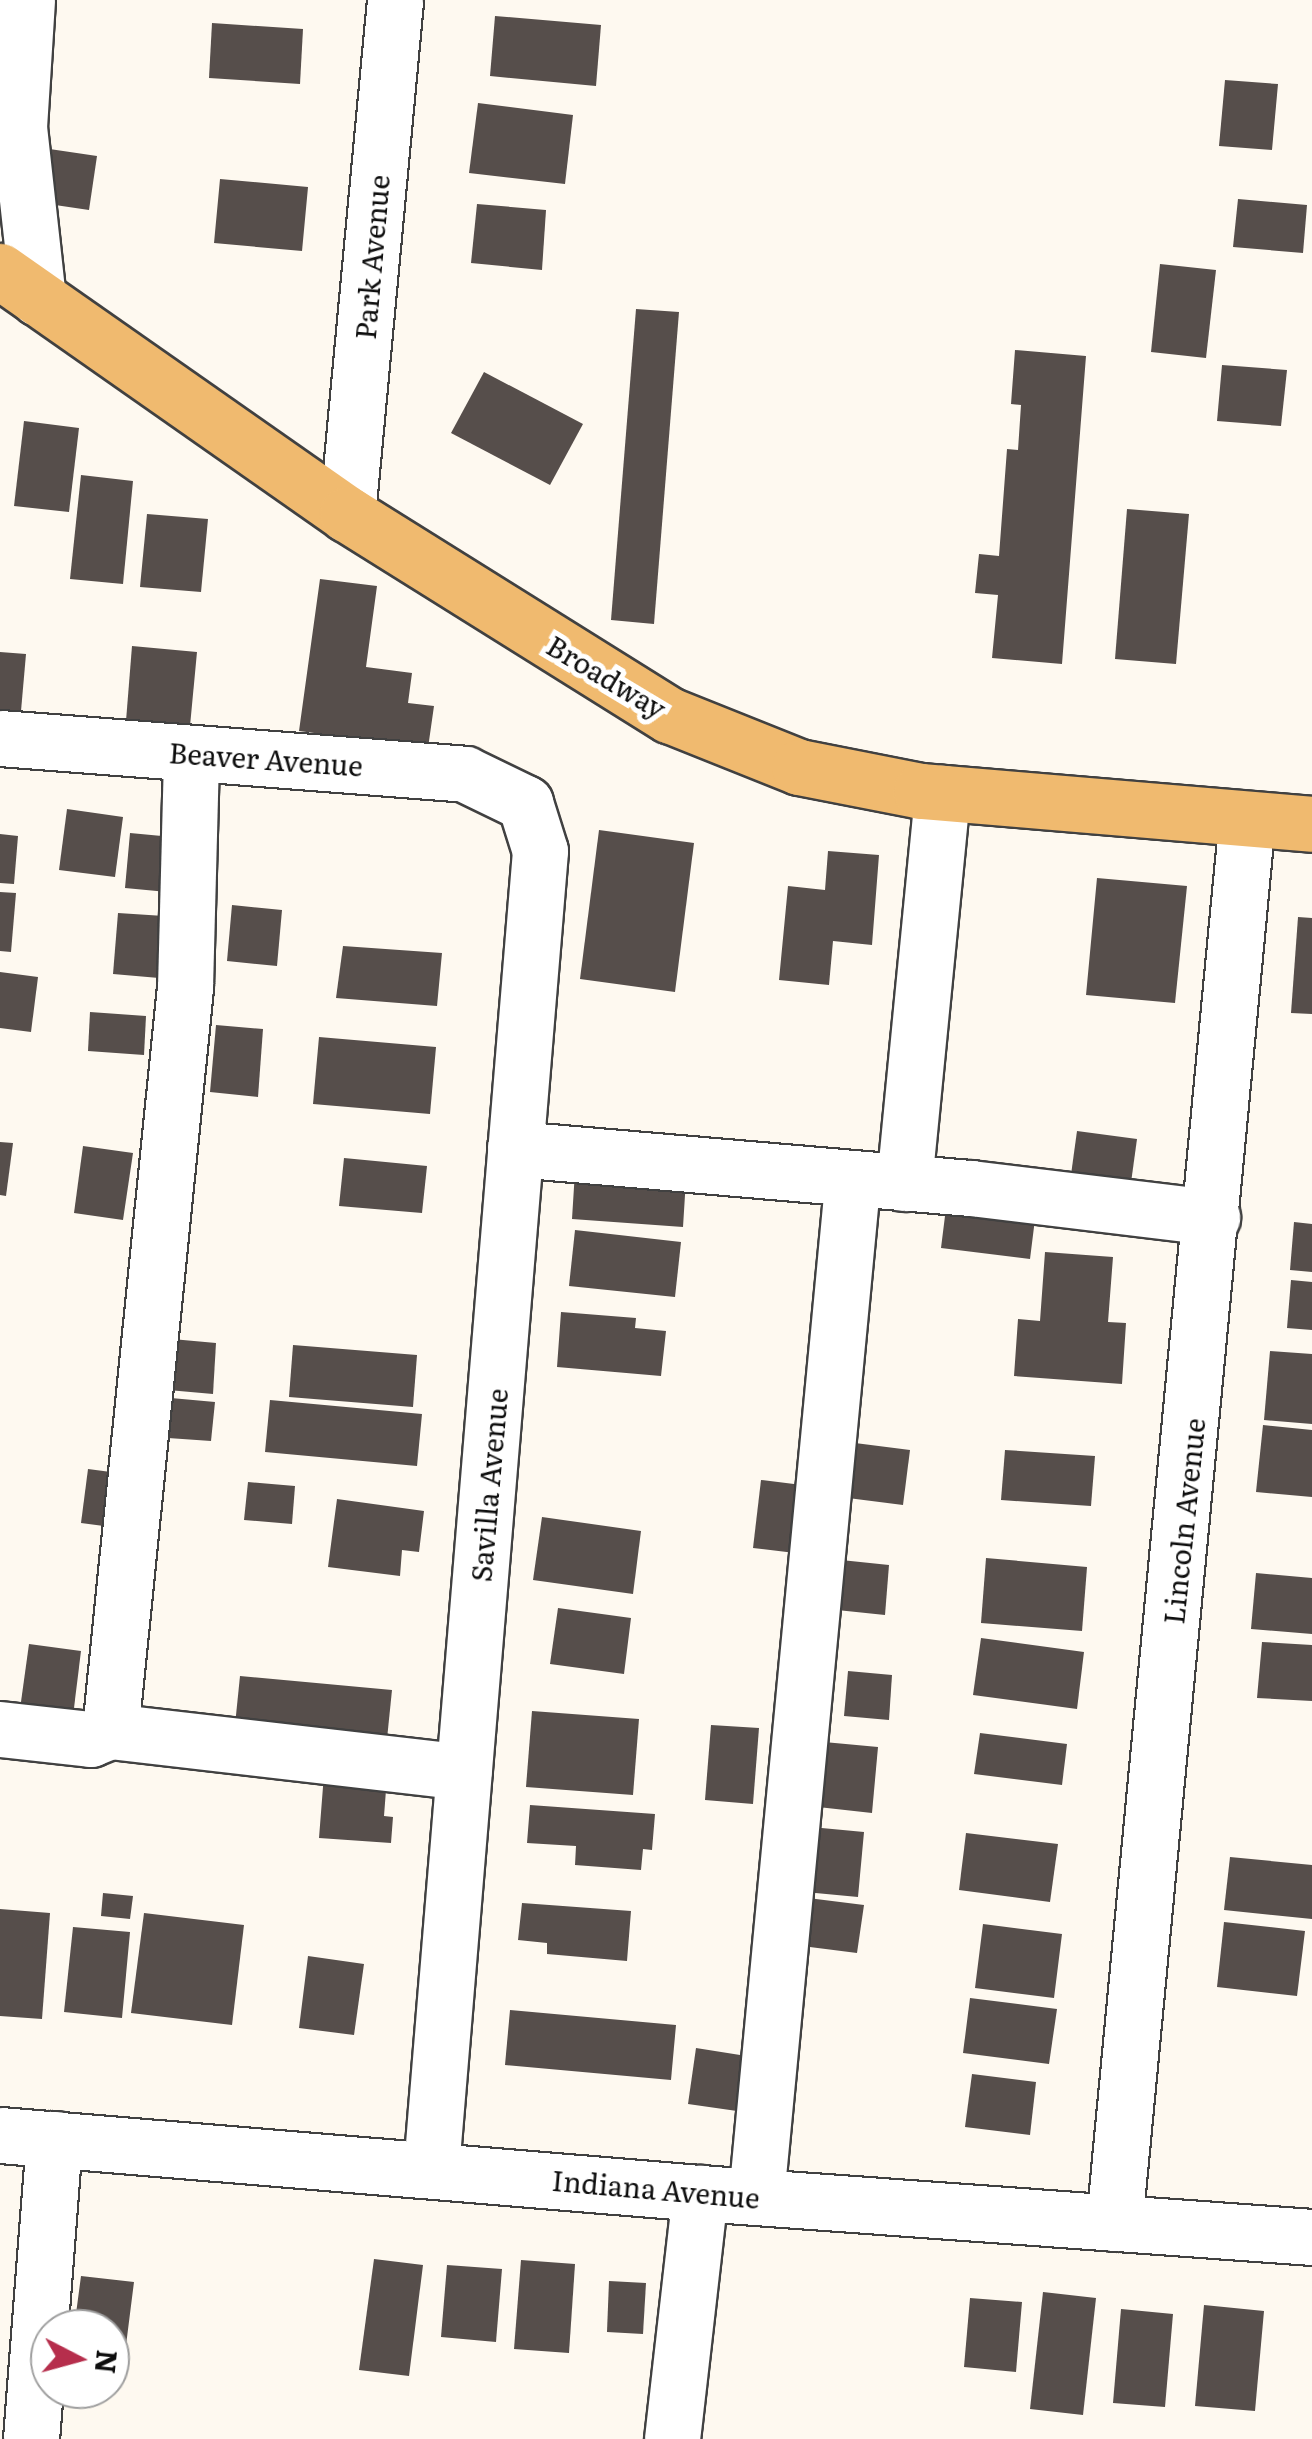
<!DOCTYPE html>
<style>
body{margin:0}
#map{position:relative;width:1312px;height:2439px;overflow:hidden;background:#fef9f0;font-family:Literata,serif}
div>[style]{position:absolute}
.building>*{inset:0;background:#564e4b}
.roads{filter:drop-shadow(2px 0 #414141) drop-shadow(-2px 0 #414141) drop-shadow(0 2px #414141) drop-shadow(0 -2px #414141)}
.minor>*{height:55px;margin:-27.5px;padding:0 27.5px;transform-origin:27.5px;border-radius:27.5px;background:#fff}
.major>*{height:55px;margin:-27.5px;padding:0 27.5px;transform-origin:27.5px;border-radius:27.5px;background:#f0ba6f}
span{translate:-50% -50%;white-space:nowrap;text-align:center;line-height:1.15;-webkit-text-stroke:10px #fff;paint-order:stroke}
.street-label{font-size:28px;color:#0e0e0e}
.north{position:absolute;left:30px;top:2309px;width:100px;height:100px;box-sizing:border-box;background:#fff;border:2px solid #9f9f9f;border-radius:50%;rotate:96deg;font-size:28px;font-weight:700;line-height:40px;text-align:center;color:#0e0e0e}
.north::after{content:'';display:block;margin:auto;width:35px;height:45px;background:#b62e4c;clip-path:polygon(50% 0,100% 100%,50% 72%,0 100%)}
</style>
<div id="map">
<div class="building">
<i style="clip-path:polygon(495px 16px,601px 25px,596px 86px,490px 76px)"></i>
<i style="clip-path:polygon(212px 23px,303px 29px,300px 84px,209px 78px)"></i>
<i style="clip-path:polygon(1225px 80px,1278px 84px,1272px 150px,1219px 146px)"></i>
<i style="clip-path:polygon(478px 103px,573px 115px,565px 184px,469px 173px)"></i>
<i style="clip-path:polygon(36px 147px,97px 156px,89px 210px,28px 201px)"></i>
<i style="clip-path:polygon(220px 179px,308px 187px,302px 251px,214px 243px)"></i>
<i style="clip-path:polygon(1238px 199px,1307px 205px,1303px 253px,1233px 247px)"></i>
<i style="clip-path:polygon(477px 204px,546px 210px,542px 270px,471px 263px)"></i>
<i style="clip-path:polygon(1160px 264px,1216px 270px,1206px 358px,1151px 352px)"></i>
<i style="clip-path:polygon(636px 309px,679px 312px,654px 624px,611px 620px)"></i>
<i style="clip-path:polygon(1015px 350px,1086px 356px,1062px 664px,992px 658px,998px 595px,975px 593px,979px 554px,999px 556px,1007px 449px,1018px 450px,1021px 405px,1011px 404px)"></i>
<i style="clip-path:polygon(1222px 365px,1287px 370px,1281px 426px,1217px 421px)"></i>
<i style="clip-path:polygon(484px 372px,583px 424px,550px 485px,451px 433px)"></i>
<i style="clip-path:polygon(24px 421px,79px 428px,69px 512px,14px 506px)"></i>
<i style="clip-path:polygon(81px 475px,133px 481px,123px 584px,70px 579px)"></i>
<i style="clip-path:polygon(1127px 509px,1189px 514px,1176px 664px,1115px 659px)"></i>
<i style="clip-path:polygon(147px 514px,208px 519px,201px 592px,140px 587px)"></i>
<i style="clip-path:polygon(320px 579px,377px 586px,366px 667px,412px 673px,408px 703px,434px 706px,428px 748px,299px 731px)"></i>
<i style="clip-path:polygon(132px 646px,197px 652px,190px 726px,126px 721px)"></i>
<i style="clip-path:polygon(0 652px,26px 654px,21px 711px,0 710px)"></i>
<i style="clip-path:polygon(67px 809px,123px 817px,115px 877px,59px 870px)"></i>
<i style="clip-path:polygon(599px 830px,694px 843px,675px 992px,580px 979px)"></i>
<i style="clip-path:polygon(130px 833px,183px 838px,178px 893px,125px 888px)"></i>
<i style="clip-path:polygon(0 834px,18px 836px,14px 884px,0 883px)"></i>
<i style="clip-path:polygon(828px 851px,879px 855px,872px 945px,833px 941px,829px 985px,779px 980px,788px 886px,825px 890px)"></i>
<i style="clip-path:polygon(1097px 878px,1187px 886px,1175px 1003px,1086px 995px)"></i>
<i style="clip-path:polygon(0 892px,16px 893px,11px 952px,0 951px)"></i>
<i style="clip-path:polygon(232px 905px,282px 910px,277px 966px,227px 961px)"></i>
<i style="clip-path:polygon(118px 913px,164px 916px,159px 978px,113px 974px)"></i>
<i style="clip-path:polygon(1298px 917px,1312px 918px,1312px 1014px,1291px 1013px)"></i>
<i style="clip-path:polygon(343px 946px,442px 953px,437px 1006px,336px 998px)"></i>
<i style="clip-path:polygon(0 972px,38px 977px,31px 1032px,0 1028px)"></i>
<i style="clip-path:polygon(90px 1012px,146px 1016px,144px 1055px,88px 1051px)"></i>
<i style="clip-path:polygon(216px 1025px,263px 1029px,258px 1097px,210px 1092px)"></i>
<i style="clip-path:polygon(319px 1037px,436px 1047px,430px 1114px,313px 1104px)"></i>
<i style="clip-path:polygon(1077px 1131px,1137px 1139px,1130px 1190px,1070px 1182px)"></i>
<i style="clip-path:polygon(0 1142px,13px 1143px,6px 1196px,0 1195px)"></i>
<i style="clip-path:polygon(83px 1146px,133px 1153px,123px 1220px,74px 1213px)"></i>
<i style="clip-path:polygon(344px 1158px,427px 1166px,422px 1213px,339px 1206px)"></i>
<i style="clip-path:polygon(575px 1171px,686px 1179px,683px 1227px,572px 1219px)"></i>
<i style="clip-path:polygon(947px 1200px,1036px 1211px,1030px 1259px,941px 1248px)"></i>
<i style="clip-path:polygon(1294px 1222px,1312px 1224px,1312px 1272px,1290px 1270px)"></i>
<i style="clip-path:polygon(575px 1230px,681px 1242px,675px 1297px,569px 1286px)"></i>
<i style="clip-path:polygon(1045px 1252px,1113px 1257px,1108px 1322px,1126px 1323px,1122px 1384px,1014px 1376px,1018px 1319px,1040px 1321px)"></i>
<i style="clip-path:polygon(1291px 1280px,1312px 1282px,1312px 1330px,1287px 1328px)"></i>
<i style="clip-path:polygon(561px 1312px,636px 1318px,635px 1328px,666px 1331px,661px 1376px,557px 1367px)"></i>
<i style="clip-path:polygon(172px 1339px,216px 1343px,213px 1394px,168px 1390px)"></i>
<i style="clip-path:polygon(293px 1345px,417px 1355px,413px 1407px,289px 1397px)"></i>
<i style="clip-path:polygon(1270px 1351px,1312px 1354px,1312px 1424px,1264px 1420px)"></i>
<i style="clip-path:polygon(171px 1398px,215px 1402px,211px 1441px,168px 1438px)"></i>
<i style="clip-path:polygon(270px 1400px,422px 1414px,417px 1466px,265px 1452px)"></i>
<i style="clip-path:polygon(1263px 1425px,1312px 1430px,1312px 1497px,1256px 1492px)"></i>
<i style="clip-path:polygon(855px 1443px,910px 1450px,903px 1505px,848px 1498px)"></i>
<i style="clip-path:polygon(1005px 1450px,1095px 1456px,1091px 1506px,1001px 1500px)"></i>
<i style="clip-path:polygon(88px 1469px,126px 1474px,119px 1528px,81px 1523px)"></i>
<i style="clip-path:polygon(761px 1480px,802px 1485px,795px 1553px,753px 1548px)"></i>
<i style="clip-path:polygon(248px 1482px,295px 1486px,292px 1524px,244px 1520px)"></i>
<i style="clip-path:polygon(337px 1499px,424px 1511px,419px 1552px,402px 1550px,400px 1576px,328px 1567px)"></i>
<i style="clip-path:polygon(542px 1517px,641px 1531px,633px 1594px,533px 1580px)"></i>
<i style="clip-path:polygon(986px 1558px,1087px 1567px,1082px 1631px,981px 1623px)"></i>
<i style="clip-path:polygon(841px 1560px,889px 1565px,885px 1615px,837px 1610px)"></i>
<i style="clip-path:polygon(1256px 1573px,1312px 1578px,1312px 1634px,1251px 1629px)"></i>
<i style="clip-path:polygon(558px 1608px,631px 1618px,624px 1674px,550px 1664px)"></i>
<i style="clip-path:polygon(981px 1638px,1084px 1652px,1077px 1709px,973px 1695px)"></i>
<i style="clip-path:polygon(1262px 1642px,1312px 1645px,1312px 1701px,1257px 1698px)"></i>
<i style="clip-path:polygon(29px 1644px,81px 1651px,73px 1716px,20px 1709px)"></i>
<i style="clip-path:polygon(848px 1671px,892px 1675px,889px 1720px,844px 1716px)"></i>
<i style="clip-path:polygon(240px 1676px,392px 1690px,387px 1739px,235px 1725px)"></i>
<i style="clip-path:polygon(532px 1711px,639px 1719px,633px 1795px,526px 1787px)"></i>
<i style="clip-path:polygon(711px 1725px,759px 1728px,753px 1804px,705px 1800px)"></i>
<i style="clip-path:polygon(980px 1733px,1067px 1744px,1062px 1785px,974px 1774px)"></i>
<i style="clip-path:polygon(824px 1742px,878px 1747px,872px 1813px,818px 1807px)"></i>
<i style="clip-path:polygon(324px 1774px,387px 1777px,384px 1816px,393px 1817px,391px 1843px,319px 1838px)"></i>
<i style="clip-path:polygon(530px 1805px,655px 1814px,652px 1850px,643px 1849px,641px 1870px,575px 1865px,576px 1846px,527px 1843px)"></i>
<i style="clip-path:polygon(811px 1827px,864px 1832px,858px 1897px,805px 1892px)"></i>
<i style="clip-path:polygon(966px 1833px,1058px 1844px,1050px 1902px,959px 1890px)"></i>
<i style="clip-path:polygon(1230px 1857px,1312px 1865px,1312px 1919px,1224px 1910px)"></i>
<i style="clip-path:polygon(103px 1893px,133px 1896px,130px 1919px,101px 1916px)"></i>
<i style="clip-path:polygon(808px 1898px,864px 1905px,857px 1953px,802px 1946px)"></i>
<i style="clip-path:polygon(522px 1903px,631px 1911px,627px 1961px,547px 1954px,547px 1943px,518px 1940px)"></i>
<i style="clip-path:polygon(0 1909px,50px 1913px,42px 2019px,0 2016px)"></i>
<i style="clip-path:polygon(144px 1913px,244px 1925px,232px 2025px,131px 2013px)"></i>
<i style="clip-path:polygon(1224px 1922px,1305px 1931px,1297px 1996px,1217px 1987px)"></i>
<i style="clip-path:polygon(983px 1924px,1062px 1934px,1054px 1998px,975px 1988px)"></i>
<i style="clip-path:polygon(73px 1927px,130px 1932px,122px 2018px,64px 2012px)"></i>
<i style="clip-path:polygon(308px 1956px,364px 1964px,354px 2035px,299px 2028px)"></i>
<i style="clip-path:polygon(970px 1998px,1057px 2009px,1049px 2064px,963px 2053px)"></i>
<i style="clip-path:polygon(510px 2010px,676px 2025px,671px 2080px,505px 2065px)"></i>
<i style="clip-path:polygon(696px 2048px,759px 2058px,751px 2113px,688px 2104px)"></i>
<i style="clip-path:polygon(972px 2074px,1036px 2082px,1030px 2135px,965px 2127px)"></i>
<i style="clip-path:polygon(374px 2259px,423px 2265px,409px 2376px,359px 2370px)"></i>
<i style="clip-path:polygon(521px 2260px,575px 2264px,569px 2353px,514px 2349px)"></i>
<i style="clip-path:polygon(447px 2265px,502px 2269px,496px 2342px,441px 2337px)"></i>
<i style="clip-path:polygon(81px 2276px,134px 2282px,123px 2369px,110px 2367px,110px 2329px,74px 2329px)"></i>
<i style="clip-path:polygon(609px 2281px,646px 2283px,643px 2334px,607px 2332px)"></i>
<i style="clip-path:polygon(1043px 2292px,1096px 2298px,1083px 2415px,1030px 2409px)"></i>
<i style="clip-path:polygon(970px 2298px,1022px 2302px,1016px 2372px,964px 2367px)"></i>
<i style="clip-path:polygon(1204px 2305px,1264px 2311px,1255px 2411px,1195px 2406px)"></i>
<i style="clip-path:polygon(1121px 2309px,1173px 2314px,1165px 2407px,1113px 2403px)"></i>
</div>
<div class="roads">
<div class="minor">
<i style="left:27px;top:0;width:127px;rotate:93.6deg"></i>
<i style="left:19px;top:127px;width:172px;rotate:83.7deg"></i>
<i style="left:347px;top:514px;width:516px;rotate:-84.66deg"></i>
<i style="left:0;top:738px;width:466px;rotate:4.4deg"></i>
<i style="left:465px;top:774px;width:67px;rotate:25.8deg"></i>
<i style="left:525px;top:803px;width:50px;rotate:72.6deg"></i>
<i style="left:540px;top:851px;width:1322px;rotate:94.73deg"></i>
<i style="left:515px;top:1149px;width:458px;rotate:4.9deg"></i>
<i style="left:971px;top:1188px;width:243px;rotate:6.9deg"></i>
<i style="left:904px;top:1183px;width:392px;rotate:-84.4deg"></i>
<i style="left:0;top:1729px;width:91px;rotate:6.3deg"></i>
<i style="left:90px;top:1739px;width:22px;rotate:-22deg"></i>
<i style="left:110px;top:1731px;width:356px;rotate:6.6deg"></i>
<i style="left:110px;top:1731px;width:748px;rotate:-84.24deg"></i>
<i style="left:185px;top:987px;width:234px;rotate:-88.5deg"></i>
<i style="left:0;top:2135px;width:702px;rotate:4.74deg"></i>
<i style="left:700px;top:2193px;width:614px;rotate:4.11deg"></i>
<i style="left:756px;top:2197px;width:1017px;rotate:-84.58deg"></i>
<i style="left:852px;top:1185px;width:15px;rotate:-157deg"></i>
<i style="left:1114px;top:2223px;width:1410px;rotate:-84.59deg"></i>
<i style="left:31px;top:2439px;width:301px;rotate:-85.6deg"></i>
<i style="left:672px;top:2439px;width:248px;rotate:-83.5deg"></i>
</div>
<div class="major">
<i style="left:0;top:271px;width:424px;rotate:35deg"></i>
<i style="left:347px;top:514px;width:380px;rotate:32deg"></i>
<i style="left:669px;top:715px;width:140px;rotate:21.8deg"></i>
<i style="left:799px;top:767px;width:124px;rotate:11.1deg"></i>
<i style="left:921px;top:791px;width:392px;rotate:4.8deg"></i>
</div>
</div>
<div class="street-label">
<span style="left:371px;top:257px;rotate:-85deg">Park Avenue</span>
<span style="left:607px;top:676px;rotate:31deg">Broadway</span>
<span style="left:266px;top:758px;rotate:4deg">Beaver Avenue</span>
<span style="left:488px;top:1485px;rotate:-85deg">Savilla Avenue</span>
<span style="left:1183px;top:1521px;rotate:-84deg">Lincoln Avenue</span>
<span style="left:656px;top:2188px;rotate:5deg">Indiana Avenue</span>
</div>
<div class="north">N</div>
</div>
